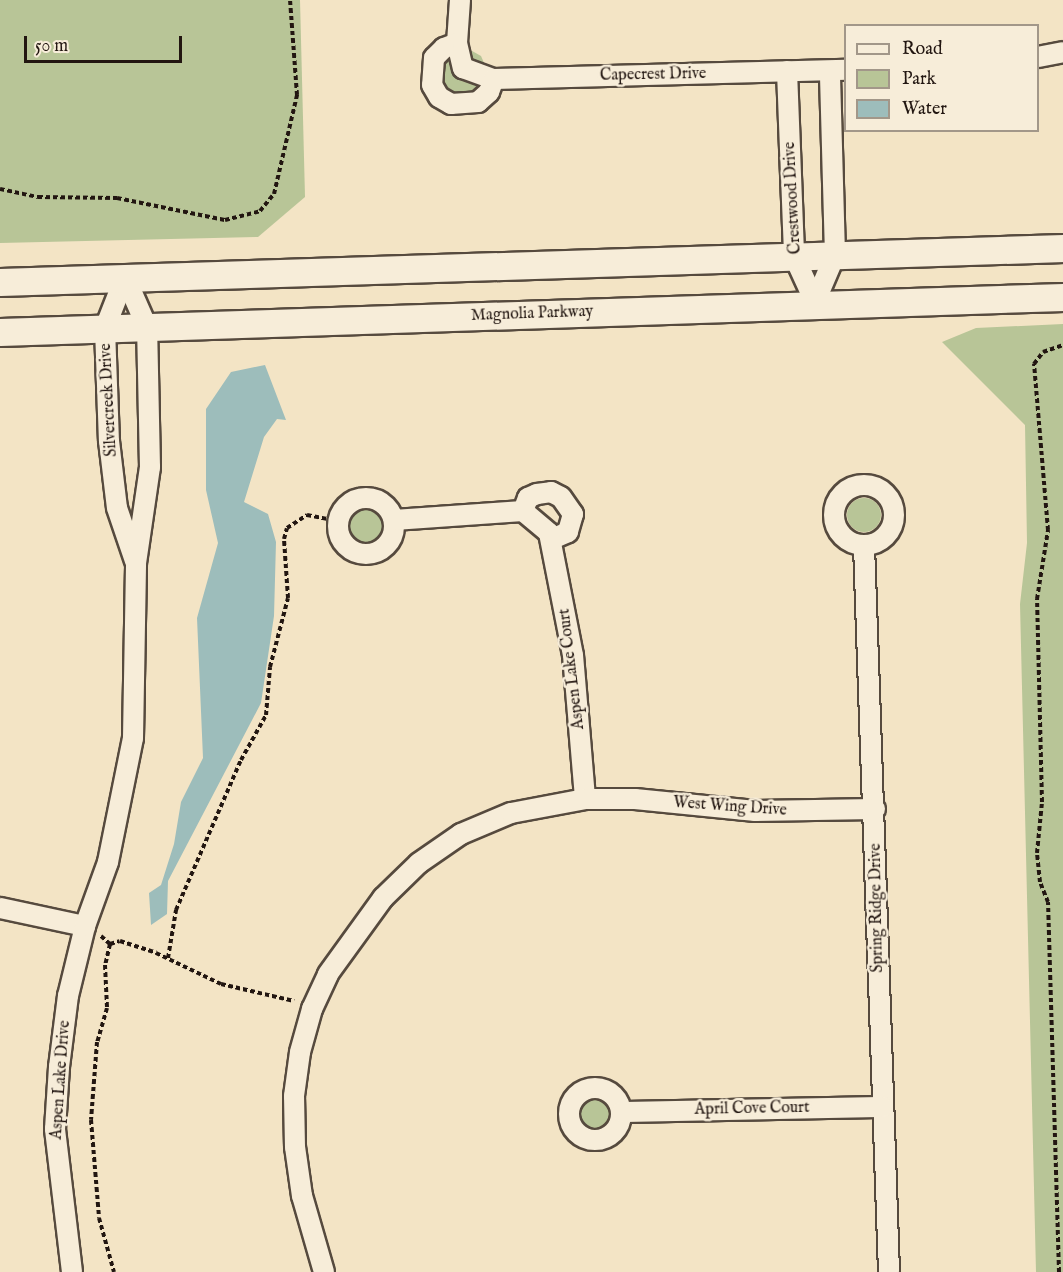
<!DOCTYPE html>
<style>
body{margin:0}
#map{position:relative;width:1063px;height:1272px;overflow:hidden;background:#f3e4c5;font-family:"IM FELL English",serif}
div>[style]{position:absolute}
.green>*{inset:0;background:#b8c597}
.round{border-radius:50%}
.water>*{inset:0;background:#9dbdbb}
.path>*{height:4px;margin-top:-2px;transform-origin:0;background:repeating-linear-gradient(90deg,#221611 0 4.5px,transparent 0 7.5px)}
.roads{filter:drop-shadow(2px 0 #564a3e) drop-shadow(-2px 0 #564a3e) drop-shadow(0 2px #564a3e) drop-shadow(0 -2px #564a3e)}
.street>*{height:20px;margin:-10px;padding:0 10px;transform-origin:10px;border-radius:10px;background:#f7edd9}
.street>.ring{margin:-10px;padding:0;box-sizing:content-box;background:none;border:20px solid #f7edd9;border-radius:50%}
.secondary>*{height:27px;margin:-13.5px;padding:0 13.5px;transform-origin:13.5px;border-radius:13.5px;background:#f7edd9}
span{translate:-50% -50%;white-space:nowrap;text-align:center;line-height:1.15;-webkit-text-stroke:5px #f7edd9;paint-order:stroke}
.street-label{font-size:16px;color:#221611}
.legend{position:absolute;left:844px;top:24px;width:195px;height:108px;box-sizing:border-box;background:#f7edd9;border:2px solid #a29789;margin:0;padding:8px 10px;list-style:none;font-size:18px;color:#221611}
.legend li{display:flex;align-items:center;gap:12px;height:30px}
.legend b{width:30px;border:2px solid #a29789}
.scale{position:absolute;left:24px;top:36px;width:158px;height:27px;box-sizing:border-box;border:3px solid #221611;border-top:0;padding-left:8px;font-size:18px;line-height:21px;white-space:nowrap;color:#221611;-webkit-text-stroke:4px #f7edd9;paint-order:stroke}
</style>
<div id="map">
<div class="green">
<i style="clip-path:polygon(0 0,300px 0,305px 197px,258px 237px,0 243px)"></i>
<i style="clip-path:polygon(465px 47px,481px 56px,488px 72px,487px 81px,468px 99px,443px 93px,437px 62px)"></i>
<i style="clip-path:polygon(1063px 324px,1063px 1272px,1036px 1272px,1020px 604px,1027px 543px,1025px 425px,942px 342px,976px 328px)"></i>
<i class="round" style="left:847px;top:498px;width:34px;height:34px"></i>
<i class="round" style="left:349px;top:509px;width:34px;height:34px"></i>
<i class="round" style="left:578px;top:1097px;width:34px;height:34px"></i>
</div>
<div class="water">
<i style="clip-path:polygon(265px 365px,286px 420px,277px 419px,264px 437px,244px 502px,268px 514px,276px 542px,274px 616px,261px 703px,168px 881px,167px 914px,151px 925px,149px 893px,161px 885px,174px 844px,181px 802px,203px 758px,197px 618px,218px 543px,206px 490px,206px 409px,231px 372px)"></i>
</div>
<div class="path">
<i style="left:0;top:189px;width:39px;rotate:12deg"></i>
<i style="left:38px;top:197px;width:79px;rotate:0.7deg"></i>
<i style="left:117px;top:198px;width:110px;rotate:11.5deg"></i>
<i style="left:225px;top:220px;width:36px;rotate:-14deg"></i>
<i style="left:260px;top:211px;width:22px;rotate:-51deg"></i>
<i style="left:274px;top:194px;width:102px;rotate:-76.9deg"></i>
<i style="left:297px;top:95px;width:95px;rotate:-94.2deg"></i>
<i style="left:101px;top:936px;width:12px;rotate:42deg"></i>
<i style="left:110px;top:944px;width:10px;rotate:-17deg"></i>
<i style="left:120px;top:941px;width:38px;rotate:18deg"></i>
<i style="left:156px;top:953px;width:72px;rotate:25.5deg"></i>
<i style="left:221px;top:984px;width:75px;rotate:13.1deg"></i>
<i style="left:110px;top:944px;width:22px;rotate:103deg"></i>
<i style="left:105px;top:965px;width:43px;rotate:87.3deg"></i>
<i style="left:107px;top:1008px;width:35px;rotate:106deg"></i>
<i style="left:97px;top:1042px;width:78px;rotate:94.4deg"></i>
<i style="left:91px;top:1120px;width:98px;rotate:85.3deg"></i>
<i style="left:99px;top:1218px;width:56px;rotate:74.5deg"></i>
<i style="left:168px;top:958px;width:49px;rotate:-80.5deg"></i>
<i style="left:176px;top:910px;width:163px;rotate:-66.6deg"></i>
<i style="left:241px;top:760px;width:51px;rotate:-60.9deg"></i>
<i style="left:266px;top:715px;width:48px;rotate:-85.2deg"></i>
<i style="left:270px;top:667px;width:71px;rotate:-75.4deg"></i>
<i style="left:288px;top:598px;width:59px;rotate:-93.9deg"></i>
<i style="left:284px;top:539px;width:11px;rotate:-75deg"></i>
<i style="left:287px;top:528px;width:24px;rotate:-33deg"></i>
<i style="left:307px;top:515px;width:32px;rotate:11deg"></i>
<i style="left:1059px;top:1272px;width:370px;rotate:-91.7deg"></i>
<i style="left:1048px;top:902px;width:22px;rotate:-112deg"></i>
<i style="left:1040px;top:882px;width:29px;rotate:-96deg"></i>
<i style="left:1037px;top:853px;width:51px;rotate:-84.4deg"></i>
<i style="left:1042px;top:802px;width:203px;rotate:-91.4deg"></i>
<i style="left:1037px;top:599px;width:70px;rotate:-80.9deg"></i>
<i style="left:1048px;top:530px;width:167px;rotate:-94.8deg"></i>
<i style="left:1034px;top:364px;width:15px;rotate:-53deg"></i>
<i style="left:1043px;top:352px;width:21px;rotate:-19deg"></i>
</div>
<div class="roads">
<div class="street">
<i style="left:460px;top:0;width:43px;rotate:94deg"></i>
<i style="left:457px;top:43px;width:26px;rotate:77deg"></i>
<i style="left:463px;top:68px;width:33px;rotate:20deg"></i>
<i style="left:494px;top:79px;width:352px;rotate:-1.5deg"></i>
<i style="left:457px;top:43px;width:14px;rotate:159deg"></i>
<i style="left:444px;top:48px;width:14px;rotate:135deg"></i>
<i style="left:434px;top:58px;width:27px;rotate:94deg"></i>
<i style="left:432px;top:85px;width:14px;rotate:60deg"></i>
<i style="left:439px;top:97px;width:14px;rotate:30deg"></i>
<i style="left:451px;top:104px;width:27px;rotate:-4deg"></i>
<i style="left:478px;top:102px;width:15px;rotate:-42deg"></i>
<i style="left:489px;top:92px;width:14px;rotate:-69deg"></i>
<i style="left:1038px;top:57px;width:25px;rotate:-11deg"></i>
<i style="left:787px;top:71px;width:185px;rotate:87.8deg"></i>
<i style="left:794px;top:256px;width:51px;rotate:65.5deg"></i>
<i style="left:125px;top:277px;width:55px;rotate:111.4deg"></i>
<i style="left:105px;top:328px;width:113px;rotate:88deg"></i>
<i style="left:109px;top:441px;width:67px;rotate:83.2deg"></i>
<i style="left:117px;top:508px;width:56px;rotate:71.2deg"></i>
<i style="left:815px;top:302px;width:51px;rotate:-66.9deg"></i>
<i style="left:835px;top:255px;width:184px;rotate:-91.6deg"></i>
<i class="ring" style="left:834px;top:485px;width:40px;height:40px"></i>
<i class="ring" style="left:338px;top:498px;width:36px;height:36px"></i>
<i style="left:523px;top:511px;width:14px;rotate:-69deg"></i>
<i style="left:528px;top:498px;width:10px;rotate:-24deg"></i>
<i style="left:537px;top:494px;width:14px;rotate:-8deg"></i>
<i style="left:551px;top:492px;width:11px;rotate:27deg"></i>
<i style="left:561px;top:497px;width:21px;rotate:55deg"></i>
<i style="left:573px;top:514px;width:19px;rotate:106deg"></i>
<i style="left:568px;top:532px;width:17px;rotate:156deg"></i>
<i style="left:394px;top:520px;width:129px;rotate:-4deg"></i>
<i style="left:523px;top:511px;width:34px;rotate:40deg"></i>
<i style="left:549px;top:533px;width:124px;rotate:78.9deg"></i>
<i style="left:573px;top:655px;width:144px;rotate:85.2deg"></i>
<i style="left:864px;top:545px;width:727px;rotate:88.03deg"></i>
<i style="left:0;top:908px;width:87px;rotate:12deg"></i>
<i class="ring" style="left:569px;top:1088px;width:32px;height:32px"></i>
<i style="left:622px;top:1112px;width:260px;rotate:-1.1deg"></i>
<i style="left:72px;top:1272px;width:144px;rotate:-96.8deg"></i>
<i style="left:55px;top:1129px;width:62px;rotate:-86.3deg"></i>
<i style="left:59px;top:1067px;width:72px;rotate:-82.8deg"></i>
<i style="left:68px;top:996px;width:72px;rotate:-76.3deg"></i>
<i style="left:85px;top:926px;width:68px;rotate:-70.2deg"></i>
<i style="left:108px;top:862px;width:126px;rotate:-78.6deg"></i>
<i style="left:133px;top:738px;width:175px;rotate:-89deg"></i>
<i style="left:136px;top:563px;width:97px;rotate:-81.7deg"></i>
<i style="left:150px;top:467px;width:140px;rotate:-91.2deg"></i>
<i style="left:147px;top:327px;width:55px;rotate:-113.7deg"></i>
<i style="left:324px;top:1272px;width:79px;rotate:-106.1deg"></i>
<i style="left:302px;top:1196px;width:49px;rotate:-98.1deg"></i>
<i style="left:295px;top:1147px;width:51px;rotate:-91.1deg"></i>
<i style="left:294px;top:1096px;width:44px;rotate:-82.2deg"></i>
<i style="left:300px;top:1052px;width:45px;rotate:-74.4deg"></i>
<i style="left:312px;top:1009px;width:38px;rotate:-65deg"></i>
<i style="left:328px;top:974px;width:94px;rotate:-54.1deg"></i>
<i style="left:383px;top:898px;width:50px;rotate:-44.2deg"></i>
<i style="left:419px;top:863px;width:51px;rotate:-34.6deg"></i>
<i style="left:461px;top:834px;width:54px;rotate:-22.8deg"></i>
<i style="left:511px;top:813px;width:75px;rotate:-10.7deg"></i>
<i style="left:585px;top:799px;width:50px"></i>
<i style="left:635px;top:799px;width:121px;rotate:5.7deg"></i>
<i style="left:755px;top:811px;width:120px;rotate:-1deg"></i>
</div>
<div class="secondary">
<i style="left:0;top:282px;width:1064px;rotate:-1.83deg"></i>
<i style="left:0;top:332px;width:1064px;rotate:-1.89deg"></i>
</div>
</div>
<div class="street-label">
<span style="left:653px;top:75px;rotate:-1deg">Capecrest Drive</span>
<span style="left:793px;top:198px;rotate:-93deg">Crestwood Drive</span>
<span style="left:532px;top:314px;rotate:-2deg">Magnolia Parkway</span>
<span style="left:109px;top:400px;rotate:-93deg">Silvercreek Drive</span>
<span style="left:572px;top:669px;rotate:-97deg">Aspen Lake Court</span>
<span style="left:730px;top:807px;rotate:4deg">West Wing Drive</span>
<span style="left:877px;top:908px;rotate:-91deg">Spring Ridge Drive</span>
<span style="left:61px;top:1080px;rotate:-86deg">Aspen Lake Drive</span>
<span style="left:752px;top:1109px;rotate:-1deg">April Cove Court</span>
</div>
<ul class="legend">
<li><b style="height:8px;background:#f7edd9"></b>Road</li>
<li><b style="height:16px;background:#b8c597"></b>Park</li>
<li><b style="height:16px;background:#9dbdbb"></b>Water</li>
</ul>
<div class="scale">50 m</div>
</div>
